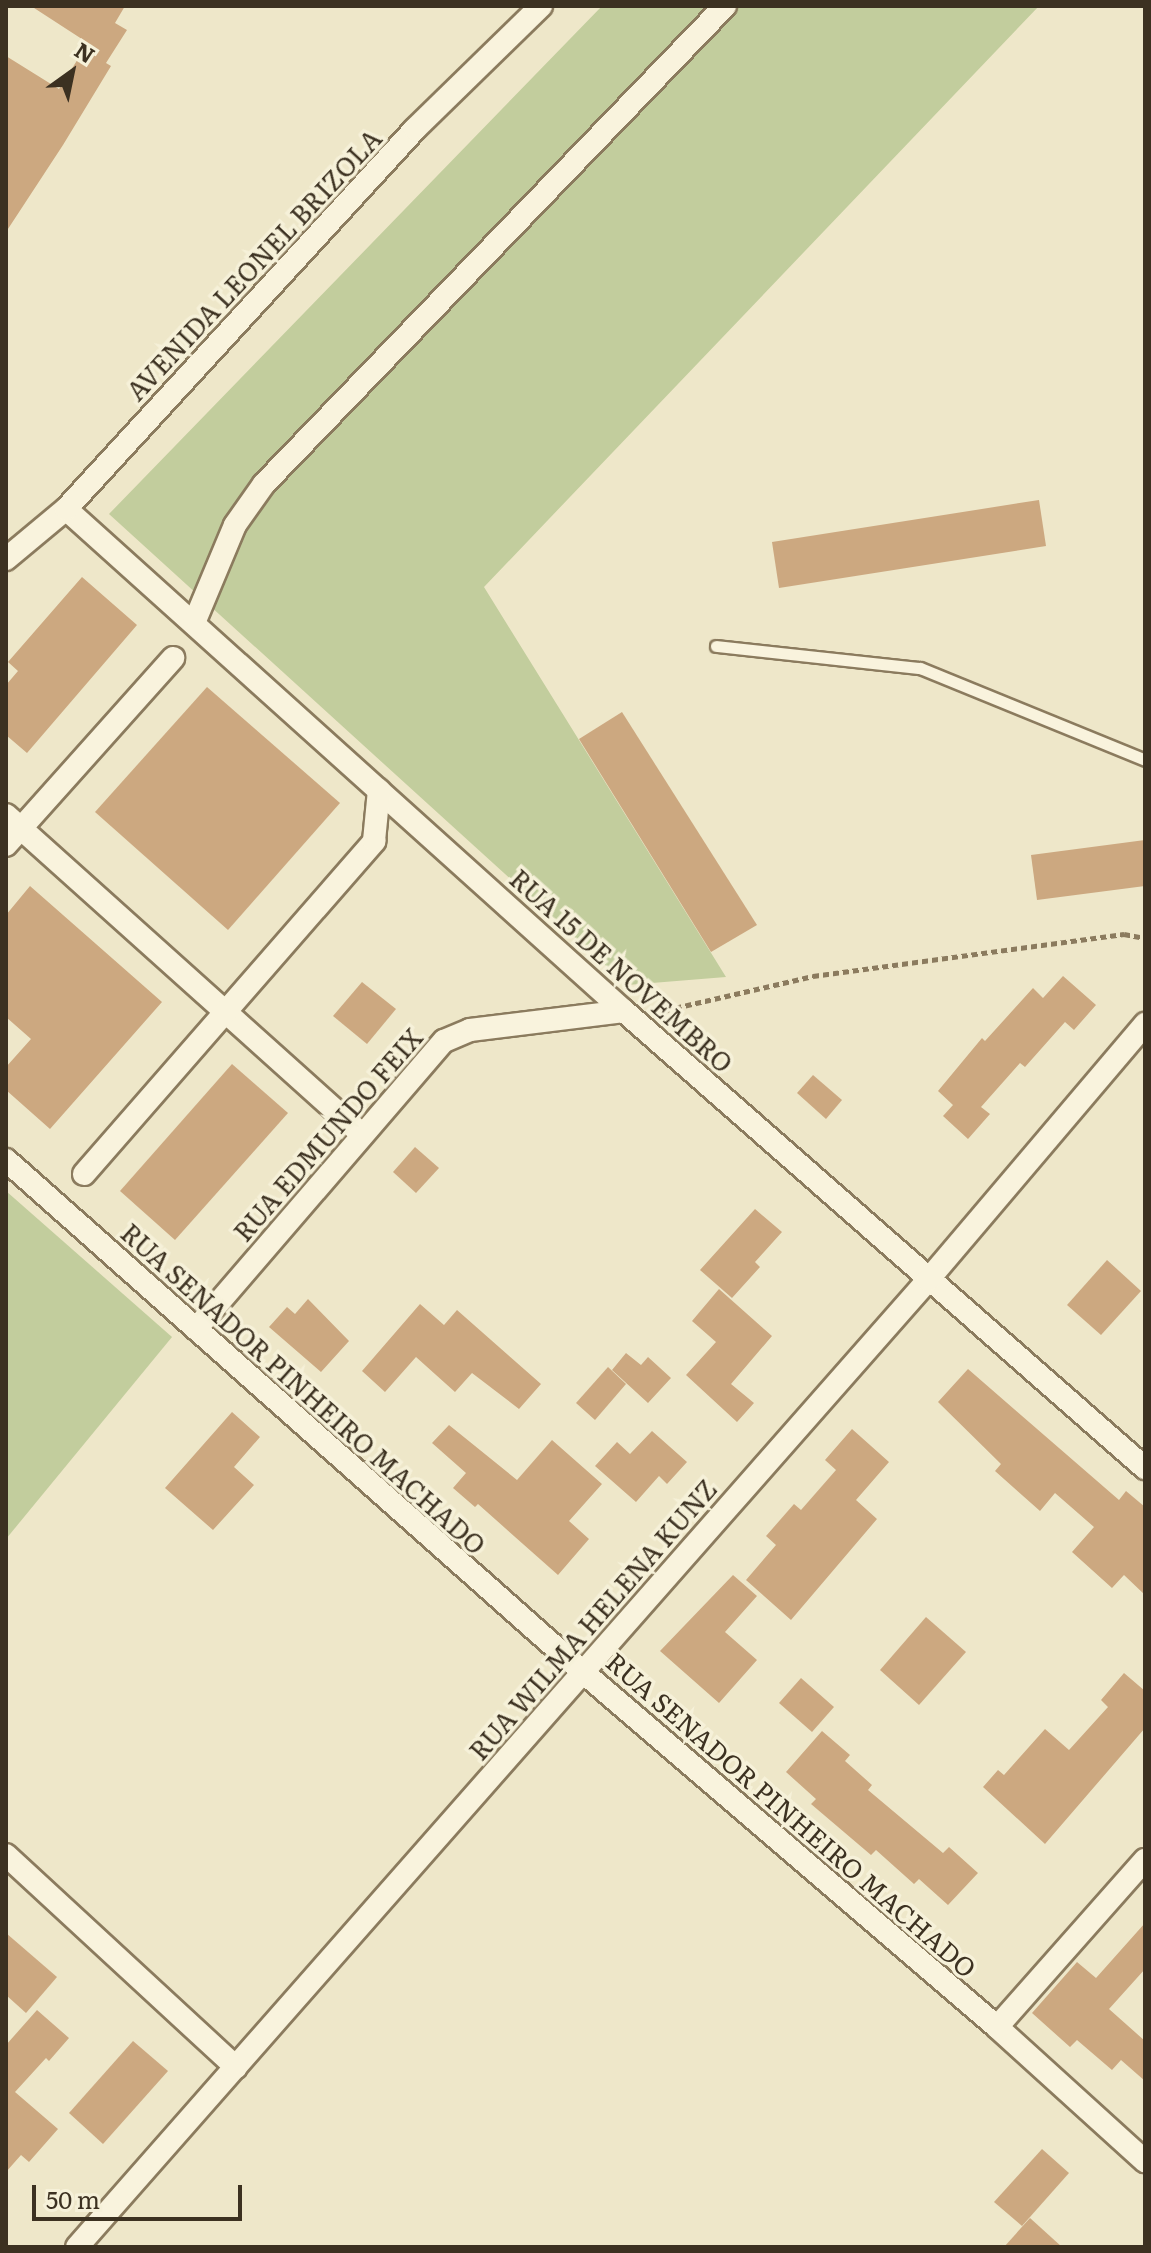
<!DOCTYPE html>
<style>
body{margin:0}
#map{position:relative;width:1151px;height:2253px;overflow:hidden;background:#eee7c9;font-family:Literata,serif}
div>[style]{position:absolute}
.green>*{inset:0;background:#c2cd9d}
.building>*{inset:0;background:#cca880}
.path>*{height:5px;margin-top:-2.5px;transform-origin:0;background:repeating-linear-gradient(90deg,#8b7b5e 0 6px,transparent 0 10px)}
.roads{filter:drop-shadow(2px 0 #8b7b5e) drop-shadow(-2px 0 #8b7b5e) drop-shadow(0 2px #8b7b5e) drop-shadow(0 -2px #8b7b5e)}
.service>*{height:11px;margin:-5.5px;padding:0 5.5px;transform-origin:5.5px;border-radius:5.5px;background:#f9f3dd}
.minor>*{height:22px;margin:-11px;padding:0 11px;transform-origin:11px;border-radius:11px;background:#f9f3dd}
span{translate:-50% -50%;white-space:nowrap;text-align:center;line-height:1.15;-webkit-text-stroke:7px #f6f1d9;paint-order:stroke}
.street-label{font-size:26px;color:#3c3121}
.frame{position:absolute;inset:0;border:8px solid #3c3121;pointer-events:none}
.north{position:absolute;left:32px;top:32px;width:80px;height:80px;-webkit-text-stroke:6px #f6f1d9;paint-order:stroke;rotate:33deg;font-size:22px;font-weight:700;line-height:32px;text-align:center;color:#3c3121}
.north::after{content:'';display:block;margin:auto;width:28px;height:36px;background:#3c3121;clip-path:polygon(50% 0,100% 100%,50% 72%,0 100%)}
.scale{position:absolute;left:32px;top:2185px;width:210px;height:36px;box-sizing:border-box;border:4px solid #3c3121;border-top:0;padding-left:10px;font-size:24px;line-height:28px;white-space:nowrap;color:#3c3121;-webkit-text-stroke:6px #f6f1d9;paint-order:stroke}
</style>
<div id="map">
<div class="green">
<i style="clip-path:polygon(602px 6px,1039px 6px,484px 587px,726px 977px,627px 985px,109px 514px)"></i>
<i style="clip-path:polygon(6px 1191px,172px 1337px,6px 1539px)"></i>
</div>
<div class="building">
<i style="clip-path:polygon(31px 6px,125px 6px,115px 23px,127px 30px,106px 63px,111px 66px,63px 145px,6px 232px,6px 56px,59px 89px,88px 43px)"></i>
<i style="clip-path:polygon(1039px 500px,1046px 546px,779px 588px,772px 542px)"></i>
<i style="clip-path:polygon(82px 577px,137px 625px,27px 753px,6px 735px,6px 685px,18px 671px,8px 662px)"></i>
<i style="clip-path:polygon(207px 687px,340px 803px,228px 930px,95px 812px)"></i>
<i style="clip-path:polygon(622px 712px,757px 925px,711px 952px,579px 739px)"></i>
<i style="clip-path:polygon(1145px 840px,1145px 886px,1037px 900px,1031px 855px)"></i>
<i style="clip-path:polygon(30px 886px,162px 1002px,50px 1129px,6px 1090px,6px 1067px,31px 1039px,6px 1017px,6px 915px)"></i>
<i style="clip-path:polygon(1063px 976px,1096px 1005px,1074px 1030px,1065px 1022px,1025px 1067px,1020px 1063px,981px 1107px,990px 1114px,968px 1139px,943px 1116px,953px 1105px,938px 1091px,982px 1038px,985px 1041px,1033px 988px,1043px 998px)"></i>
<i style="clip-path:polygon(362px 982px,396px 1009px,367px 1044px,333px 1016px)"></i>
<i style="clip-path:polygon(232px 1064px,288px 1113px,175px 1240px,120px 1191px)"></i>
<i style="clip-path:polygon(813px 1075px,842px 1100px,826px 1119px,797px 1093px)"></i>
<i style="clip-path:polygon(415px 1147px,439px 1168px,416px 1193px,393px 1172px)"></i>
<i style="clip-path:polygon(755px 1209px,782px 1232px,755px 1262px,760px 1267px,732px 1298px,700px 1270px)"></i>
<i style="clip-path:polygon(1107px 1260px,1141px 1291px,1101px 1335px,1067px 1305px)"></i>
<i style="clip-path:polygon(719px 1289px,772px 1336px,731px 1384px,754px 1403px,737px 1422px,686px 1375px,716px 1342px,692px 1321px)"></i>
<i style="clip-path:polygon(308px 1299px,349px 1341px,321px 1372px,269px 1327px,287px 1307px,295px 1314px)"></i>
<i style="clip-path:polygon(420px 1304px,444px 1325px,457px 1310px,541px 1384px,519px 1409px,472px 1373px,455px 1392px,416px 1357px,385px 1392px,362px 1371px)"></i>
<i style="clip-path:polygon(626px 1353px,641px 1365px,648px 1357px,671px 1378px,648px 1403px,612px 1370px)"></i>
<i style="clip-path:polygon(608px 1367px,626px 1384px,595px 1420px,576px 1403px)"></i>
<i style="clip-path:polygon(968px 1369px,1119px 1500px,1126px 1491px,1145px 1507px,1145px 1595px,1124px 1575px,1112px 1588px,1072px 1552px,1094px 1527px,1055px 1493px,1040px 1511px,995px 1471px,1001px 1464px,938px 1402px)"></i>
<i style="clip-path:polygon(232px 1412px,260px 1437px,234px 1467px,254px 1485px,213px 1530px,165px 1488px)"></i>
<i style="clip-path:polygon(449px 1425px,517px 1480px,552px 1440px,602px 1484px,569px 1521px,589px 1539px,558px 1575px,478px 1504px,475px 1507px,453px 1488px,466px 1473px,432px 1443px)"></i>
<i style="clip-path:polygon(852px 1429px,889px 1462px,856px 1500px,877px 1519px,791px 1620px,746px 1580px,776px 1545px,766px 1536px,794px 1504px,801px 1510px,836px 1470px,825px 1460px)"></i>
<i style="clip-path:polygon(652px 1431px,687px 1462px,667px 1484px,659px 1476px,636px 1502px,595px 1466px,617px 1442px,630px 1454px)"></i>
<i style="clip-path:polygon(733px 1575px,757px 1596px,725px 1632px,757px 1660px,719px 1703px,660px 1651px)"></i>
<i style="clip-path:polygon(926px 1617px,966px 1652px,919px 1705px,880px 1670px)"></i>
<i style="clip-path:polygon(1124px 1673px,1145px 1691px,1145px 1728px,1045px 1844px,983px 1787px,998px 1770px,1004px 1775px,1045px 1729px,1069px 1750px,1108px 1707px,1101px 1700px)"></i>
<i style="clip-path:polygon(801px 1678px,834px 1707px,812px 1732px,779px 1703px)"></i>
<i style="clip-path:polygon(822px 1731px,850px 1755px,845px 1761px,872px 1785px,868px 1790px,943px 1853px,949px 1847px,978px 1873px,948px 1905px,919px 1879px,914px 1884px,876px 1850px,871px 1855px,811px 1804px,816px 1799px,786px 1772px)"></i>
<i style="clip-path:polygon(1145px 1923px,1145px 1969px,1109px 2009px,1145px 2041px,1145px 2081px,1121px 2060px,1112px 2070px,1077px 2040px,1070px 2047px,1032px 2013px,1077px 1962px,1096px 1978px)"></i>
<i style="clip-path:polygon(6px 1933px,57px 1977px,26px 2013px,6px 1995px)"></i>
<i style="clip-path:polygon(37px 2010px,69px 2038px,49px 2061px,46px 2058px,15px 2092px,58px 2129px,29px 2162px,21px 2155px,6px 2172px,6px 2045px)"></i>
<i style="clip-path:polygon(133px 2041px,168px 2071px,103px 2144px,69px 2113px)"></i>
<i style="clip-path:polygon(1042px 2149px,1069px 2173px,1022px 2226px,994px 2202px)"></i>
<i style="clip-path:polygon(1030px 2218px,1062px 2247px,1004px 2247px)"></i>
</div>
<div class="path">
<i style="left:664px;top:1013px;width:4px;rotate:-56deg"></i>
<i style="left:666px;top:1010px;width:151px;rotate:-13deg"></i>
<i style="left:813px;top:976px;width:314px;rotate:-7.7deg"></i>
<i style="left:1124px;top:934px;width:21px;rotate:11deg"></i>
</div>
<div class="roads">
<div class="service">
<i style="left:716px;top:646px;width:205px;rotate:6.2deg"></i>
<i style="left:920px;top:668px;width:243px;rotate:22.2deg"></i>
</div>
<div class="minor">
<i style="left:66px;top:509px;width:751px;rotate:41.98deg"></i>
<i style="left:624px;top:1011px;width:693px;rotate:41.26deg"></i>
<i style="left:6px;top:559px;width:78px;rotate:-39.8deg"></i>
<i style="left:66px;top:509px;width:516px;rotate:-47.43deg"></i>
<i style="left:415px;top:129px;width:176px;rotate:-44.3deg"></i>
<i style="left:194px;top:623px;width:106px;rotate:-67.3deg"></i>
<i style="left:235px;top:525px;width:50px;rotate:-54.7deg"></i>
<i style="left:264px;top:484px;width:664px;rotate:-46.04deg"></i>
<i style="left:6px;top:815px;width:478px;rotate:41.9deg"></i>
<i style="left:6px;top:845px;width:251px;rotate:-48.2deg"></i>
<i style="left:6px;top:1160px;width:771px;rotate:41.58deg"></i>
<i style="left:583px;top:1672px;width:545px;rotate:40.61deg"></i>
<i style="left:997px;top:2027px;width:200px;rotate:42.2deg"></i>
<i style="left:84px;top:1174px;width:442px;rotate:-48.9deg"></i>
<i style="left:374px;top:841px;width:51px;rotate:-84.4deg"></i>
<i style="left:196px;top:1329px;width:380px;rotate:-49.3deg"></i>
<i style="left:444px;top:1041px;width:28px;rotate:-23deg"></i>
<i style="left:470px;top:1030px;width:155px;rotate:-7deg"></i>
<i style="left:6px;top:1855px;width:313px;rotate:42.7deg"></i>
<i style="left:997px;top:2027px;width:223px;rotate:-48.5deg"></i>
<i style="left:77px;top:2247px;width:1288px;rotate:-48.65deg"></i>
<i style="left:928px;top:1280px;width:336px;rotate:-49.7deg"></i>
</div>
</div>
<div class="street-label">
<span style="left:253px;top:264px;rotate:-47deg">AVENIDA LEONEL BRIZOLA</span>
<span style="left:622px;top:970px;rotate:42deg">RUA 15 DE NOVEMBRO</span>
<span style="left:327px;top:1134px;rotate:-49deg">RUA EDMUNDO FEIX</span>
<span style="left:304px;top:1388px;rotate:42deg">RUA SENADOR PINHEIRO MACHADO</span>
<span style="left:592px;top:1619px;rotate:-49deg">RUA WILMA HELENA KUNZ</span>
<span style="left:792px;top:1814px;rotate:41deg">RUA SENADOR PINHEIRO MACHADO</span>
</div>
<div class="frame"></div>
<div class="north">N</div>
<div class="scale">50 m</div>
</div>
